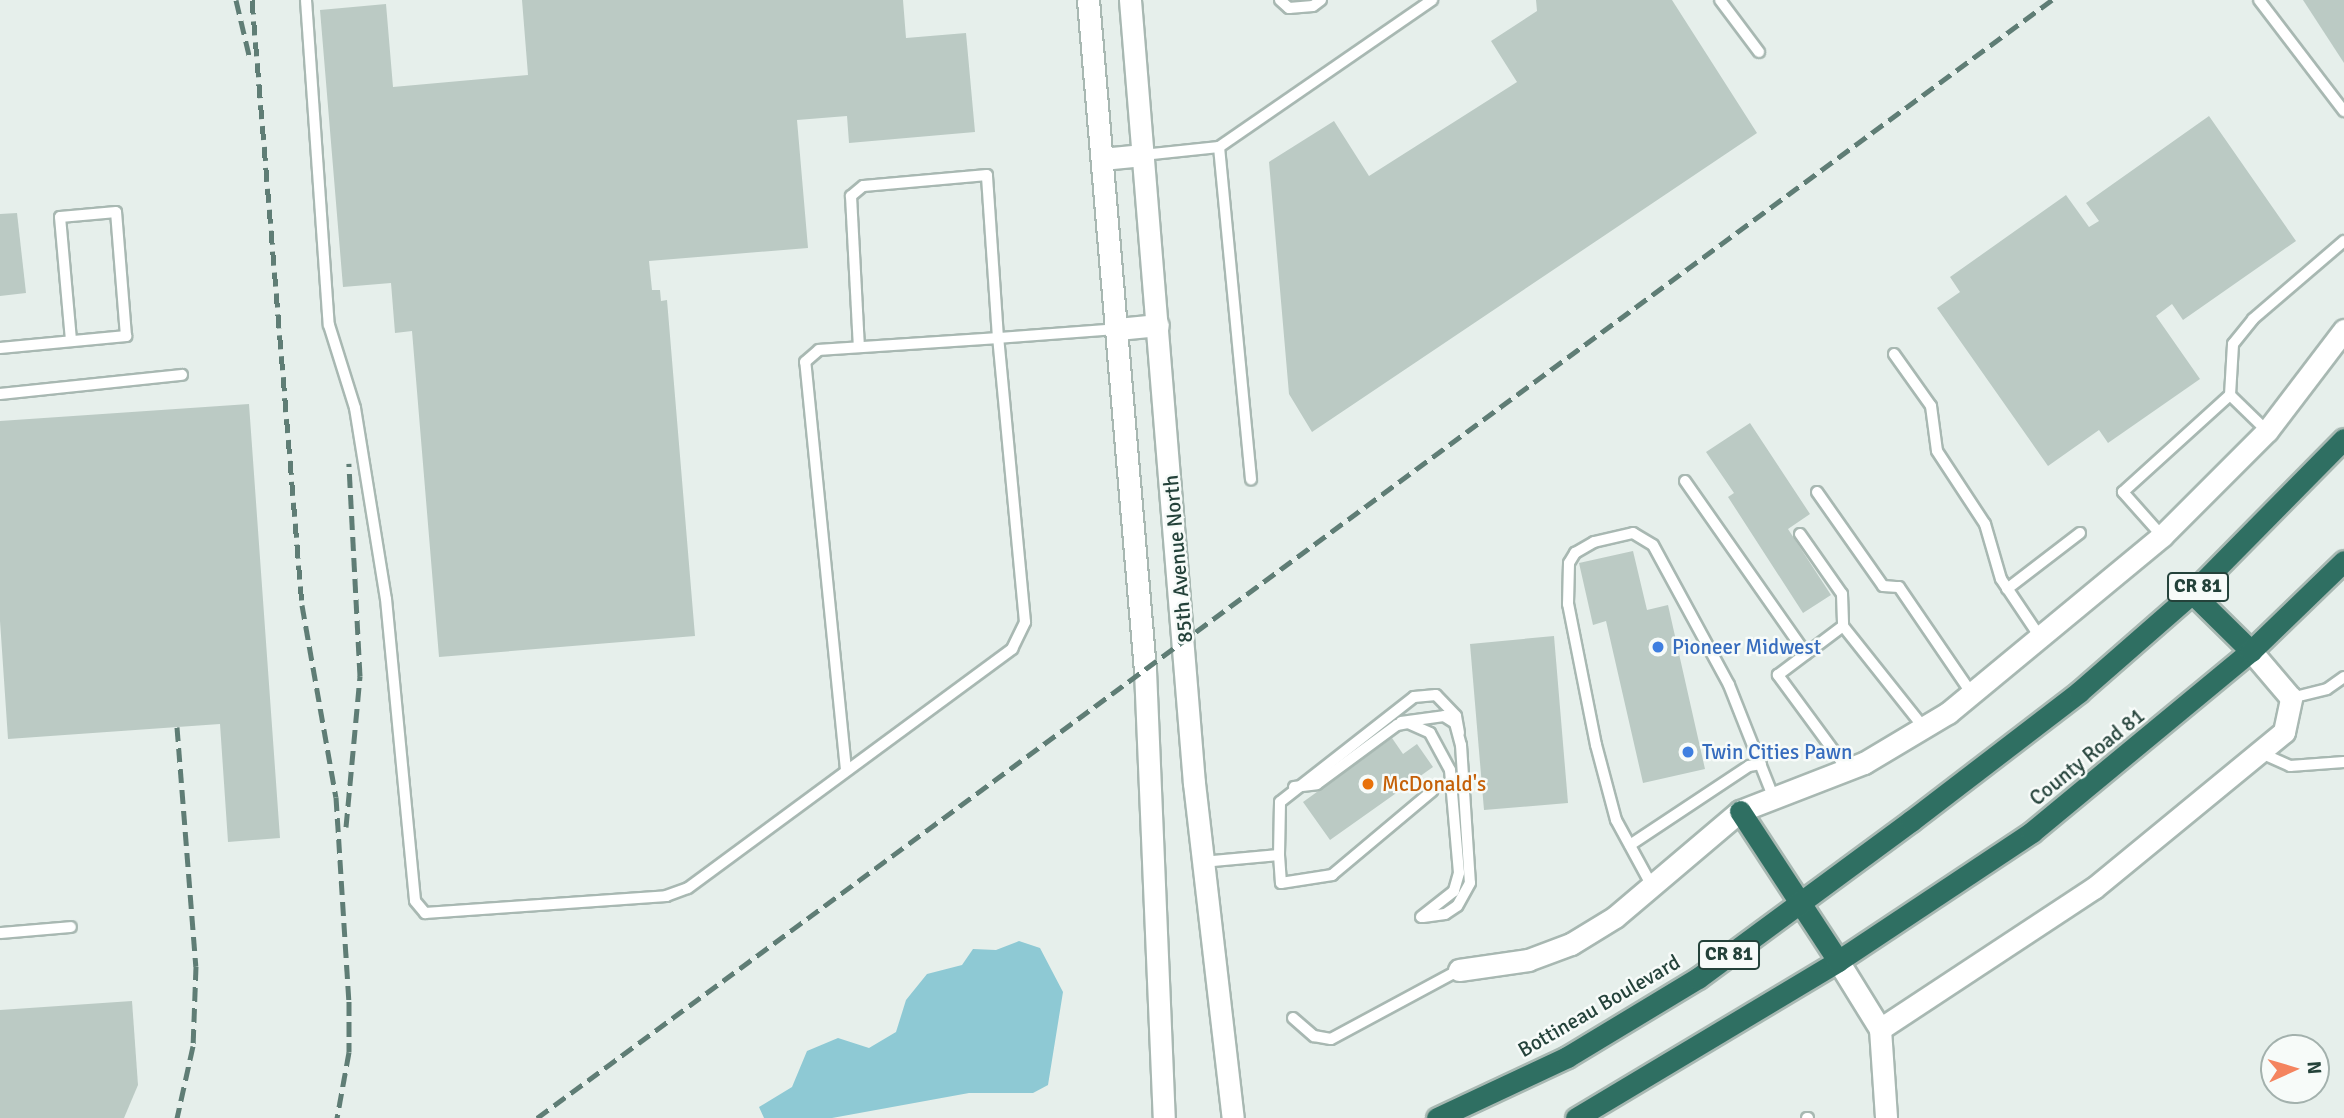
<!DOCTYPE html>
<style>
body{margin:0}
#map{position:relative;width:2344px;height:1118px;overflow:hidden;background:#e6efeb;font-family:Signika,sans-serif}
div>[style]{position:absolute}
.water>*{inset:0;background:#8ec9d4}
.building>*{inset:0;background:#bbcac4}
.roads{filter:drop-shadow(2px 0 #a8b8b2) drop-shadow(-2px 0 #a8b8b2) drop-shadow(0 2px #a8b8b2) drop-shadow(0 -2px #a8b8b2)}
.lane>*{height:10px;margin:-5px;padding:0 5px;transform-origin:5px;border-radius:5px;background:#fff}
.secondary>*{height:21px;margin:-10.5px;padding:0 10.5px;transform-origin:10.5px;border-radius:10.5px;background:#fff}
.highway>*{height:21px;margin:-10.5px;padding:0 10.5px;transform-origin:10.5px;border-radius:10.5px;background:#2f6f62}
.rail>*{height:5px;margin-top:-2.5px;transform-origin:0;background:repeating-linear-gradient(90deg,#5f7d75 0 14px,transparent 0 21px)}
.dots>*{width:19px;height:19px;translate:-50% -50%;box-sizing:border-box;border:4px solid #f7fbf9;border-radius:50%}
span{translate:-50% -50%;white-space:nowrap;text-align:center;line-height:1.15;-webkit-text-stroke:5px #f7fbf9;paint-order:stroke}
.shield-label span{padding:2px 5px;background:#f7fbf9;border:2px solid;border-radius:5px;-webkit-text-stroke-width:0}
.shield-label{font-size:19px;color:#24423a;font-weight:700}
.street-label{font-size:21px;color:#24423a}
.shop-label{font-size:21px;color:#366cbe}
.left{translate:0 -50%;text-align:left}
.food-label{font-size:21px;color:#c56008}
.north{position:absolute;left:2260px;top:1034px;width:70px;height:70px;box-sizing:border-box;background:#f7fbf9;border:2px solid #a3b1ad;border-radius:50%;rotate:86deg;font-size:19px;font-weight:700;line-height:28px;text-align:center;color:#24423a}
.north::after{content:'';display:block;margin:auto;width:24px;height:32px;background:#f4845f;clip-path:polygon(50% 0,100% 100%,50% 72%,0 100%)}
</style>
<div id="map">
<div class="water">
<i style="clip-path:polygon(1019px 941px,1040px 948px,1063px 992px,1048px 1085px,1033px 1093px,969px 1093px,832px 1118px,764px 1118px,759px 1107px,792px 1087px,807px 1051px,838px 1038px,869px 1048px,896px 1032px,906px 1000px,927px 974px,962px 965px,973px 949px,996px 950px)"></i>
</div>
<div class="building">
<i style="clip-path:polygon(522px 0,903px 0,906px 38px,966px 33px,975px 132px,849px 143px,847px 116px,797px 120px,808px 248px,649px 261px,652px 290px,660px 290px,661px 301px,667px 300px,695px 636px,439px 657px,412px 331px,395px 333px,391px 283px,343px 287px,320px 10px,386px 4px,393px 87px,528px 75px)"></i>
<i style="clip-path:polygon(1536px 0,1672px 0,1757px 133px,1312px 432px,1289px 394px,1269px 162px,1334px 121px,1369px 176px,1517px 82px,1491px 41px,1537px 11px)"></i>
<i style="clip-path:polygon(2303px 0,2344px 0,2344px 63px)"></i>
<i style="clip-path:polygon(2209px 116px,2296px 241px,2183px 320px,2172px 304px,2156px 316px,2200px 379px,2108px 443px,2099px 430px,2048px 466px,1937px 308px,1960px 292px,1950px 277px,2066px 195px,2089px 227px,2099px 221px,2086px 203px)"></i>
<i style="clip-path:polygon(17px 213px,26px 293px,0 296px,0 214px)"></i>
<i style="clip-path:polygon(249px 404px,280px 838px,228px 842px,220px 724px,8px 739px,0 621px,0 421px)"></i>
<i style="clip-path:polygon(1750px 423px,1810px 514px,1788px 529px,1831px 595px,1803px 613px,1728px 497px,1734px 493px,1706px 452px)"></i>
<i style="clip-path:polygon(1633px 551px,1647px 610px,1668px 605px,1705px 769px,1643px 783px,1606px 621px,1593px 625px,1579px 563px)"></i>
<i style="clip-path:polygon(1554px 636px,1568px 803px,1484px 810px,1470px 644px)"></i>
<i style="clip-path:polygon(1392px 738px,1403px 754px,1417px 744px,1433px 767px,1330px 840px,1303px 802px)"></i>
<i style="clip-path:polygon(132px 1001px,138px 1085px,124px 1118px,0 1118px,0 1010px)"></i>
</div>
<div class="roads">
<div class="lane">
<i style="left:306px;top:0;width:326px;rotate:86deg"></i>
<i style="left:329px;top:325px;width:87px;rotate:72.6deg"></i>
<i style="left:355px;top:408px;width:193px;rotate:80.8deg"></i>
<i style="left:386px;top:599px;width:303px;rotate:84.5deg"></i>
<i style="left:415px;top:901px;width:16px;rotate:50deg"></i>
<i style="left:425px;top:913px;width:242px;rotate:-4deg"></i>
<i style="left:666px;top:896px;width:23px;rotate:-20deg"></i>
<i style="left:688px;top:888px;width:403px;rotate:-36.4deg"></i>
<i style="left:1012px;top:649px;width:30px;rotate:-64deg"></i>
<i style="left:1025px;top:622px;width:285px;rotate:-95.4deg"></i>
<i style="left:998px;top:338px;width:120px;rotate:-4.3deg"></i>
<i style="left:1280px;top:0;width:12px;rotate:42deg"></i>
<i style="left:1289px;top:8px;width:24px;rotate:-5deg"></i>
<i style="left:1313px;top:6px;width:10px;rotate:-37deg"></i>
<i style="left:1720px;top:0;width:65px;rotate:53.1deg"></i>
<i style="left:2259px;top:0;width:140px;rotate:52.6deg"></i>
<i style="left:1219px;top:147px;width:334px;rotate:84.5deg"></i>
<i style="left:1143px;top:155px;width:76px;rotate:-6deg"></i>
<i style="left:1219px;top:147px;width:259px;rotate:-34.6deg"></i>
<i style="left:0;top:348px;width:127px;rotate:-5.4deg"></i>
<i style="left:126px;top:336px;width:124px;rotate:-94.6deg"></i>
<i style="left:116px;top:212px;width:56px;rotate:174.9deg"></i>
<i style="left:60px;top:217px;width:124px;rotate:84.9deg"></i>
<i style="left:1894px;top:354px;width:64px;rotate:54.6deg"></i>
<i style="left:1931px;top:406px;width:45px;rotate:82.4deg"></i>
<i style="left:1937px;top:451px;width:87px;rotate:56.7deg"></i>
<i style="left:1985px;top:524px;width:57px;rotate:73.8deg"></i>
<i style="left:2001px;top:579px;width:73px;rotate:56.1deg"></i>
<i style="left:0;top:394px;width:183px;rotate:-6deg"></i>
<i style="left:2230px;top:395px;width:52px;rotate:44.2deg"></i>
<i style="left:1685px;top:481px;width:211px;rotate:55deg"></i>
<i style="left:1817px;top:492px;width:115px;rotate:54.9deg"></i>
<i style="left:1883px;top:586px;width:16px;rotate:4deg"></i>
<i style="left:1899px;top:587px;width:130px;rotate:55.7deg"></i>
<i style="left:1800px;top:534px;width:73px;rotate:55deg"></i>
<i style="left:1842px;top:594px;width:32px;rotate:88deg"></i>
<i style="left:2162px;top:536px;width:59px;rotate:-131.6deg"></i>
<i style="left:2123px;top:492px;width:144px;rotate:-42.2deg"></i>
<i style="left:2230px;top:395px;width:51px;rotate:-86.6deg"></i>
<i style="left:2233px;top:344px;width:32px;rotate:-51deg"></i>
<i style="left:2253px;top:319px;width:120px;rotate:-40.6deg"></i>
<i style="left:2007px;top:589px;width:92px;rotate:-37.5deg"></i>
<i style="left:2291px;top:698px;width:37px;rotate:-14deg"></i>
<i style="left:2327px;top:689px;width:21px;rotate:-35deg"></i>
<i style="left:1401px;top:722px;width:43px;rotate:-7.9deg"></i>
<i style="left:1444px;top:716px;width:13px;rotate:32deg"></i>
<i style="left:1455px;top:723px;width:23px;rotate:75deg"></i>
<i style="left:1461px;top:745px;width:138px;rotate:86.3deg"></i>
<i style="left:1470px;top:883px;width:26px;rotate:119deg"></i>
<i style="left:1457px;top:906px;width:14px;rotate:146deg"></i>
<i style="left:1445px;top:914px;width:22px;rotate:172deg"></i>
<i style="left:2261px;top:753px;width:32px;rotate:24deg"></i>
<i style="left:2290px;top:766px;width:54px;rotate:-4.2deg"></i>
<i style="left:1847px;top:769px;width:117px;rotate:-126.3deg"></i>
<i style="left:1778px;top:675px;width:81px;rotate:-37deg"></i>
<i style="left:1843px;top:626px;width:132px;rotate:51.5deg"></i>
<i style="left:846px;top:770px;width:410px;rotate:-95.7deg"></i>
<i style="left:805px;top:362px;width:18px;rotate:-41deg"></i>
<i style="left:819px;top:350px;width:179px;rotate:-3.8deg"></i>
<i style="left:998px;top:338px;width:163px;rotate:-93.9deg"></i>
<i style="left:987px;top:175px;width:124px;rotate:174.9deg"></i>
<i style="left:863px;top:186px;width:16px;rotate:140deg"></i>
<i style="left:851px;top:196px;width:151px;rotate:87deg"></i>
<i style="left:1294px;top:787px;width:23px;rotate:-7deg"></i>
<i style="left:1317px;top:784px;width:99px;rotate:-36.4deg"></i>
<i style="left:1397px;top:725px;width:11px;rotate:-10deg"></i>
<i style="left:1408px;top:723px;width:24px;rotate:24deg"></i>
<i style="left:1430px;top:733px;width:42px;rotate:61.6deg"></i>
<i style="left:1450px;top:770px;width:103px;rotate:85deg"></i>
<i style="left:1459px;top:873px;width:19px;rotate:106deg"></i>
<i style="left:1454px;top:891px;width:42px;rotate:141.8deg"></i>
<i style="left:1630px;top:845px;width:143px;rotate:-33.6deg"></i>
<i style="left:1749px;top:766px;width:12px;rotate:-9deg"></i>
<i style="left:1279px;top:855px;width:53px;rotate:-88.9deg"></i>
<i style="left:1280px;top:802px;width:170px;rotate:-38.1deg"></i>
<i style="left:1414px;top:697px;width:22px;rotate:-5deg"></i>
<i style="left:1436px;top:695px;width:29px;rotate:46deg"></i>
<i style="left:1456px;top:716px;width:17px;rotate:80deg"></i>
<i style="left:1202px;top:862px;width:77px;rotate:-5.2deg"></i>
<i style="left:1279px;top:855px;width:28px;rotate:86deg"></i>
<i style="left:1281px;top:883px;width:52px;rotate:-8.9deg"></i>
<i style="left:1332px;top:875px;width:131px;rotate:-40deg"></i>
<i style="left:1652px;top:886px;width:75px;rotate:-118.6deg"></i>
<i style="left:1616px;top:820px;width:78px;rotate:-104.9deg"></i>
<i style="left:1596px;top:745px;width:144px;rotate:-101.2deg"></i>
<i style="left:1568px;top:604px;width:41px;rotate:-88.6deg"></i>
<i style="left:1569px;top:563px;width:12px;rotate:-59deg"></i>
<i style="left:1575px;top:553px;width:22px;rotate:-30deg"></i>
<i style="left:1594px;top:542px;width:40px;rotate:-13deg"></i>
<i style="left:1633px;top:533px;width:23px;rotate:31deg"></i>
<i style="left:1653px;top:545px;width:159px;rotate:61.5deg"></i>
<i style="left:1729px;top:685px;width:119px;rotate:68.4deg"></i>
<i style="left:0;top:933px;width:71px;rotate:-4.8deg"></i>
<i style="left:1293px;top:1018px;width:28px;rotate:41deg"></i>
<i style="left:1314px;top:1036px;width:17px;rotate:10deg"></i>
<i style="left:1331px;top:1039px;width:145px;rotate:-28.3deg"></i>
<i style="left:1807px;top:1118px;width:1px"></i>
</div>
<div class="secondary">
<i style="left:1088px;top:0;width:672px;rotate:85.14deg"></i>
<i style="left:1145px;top:670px;width:448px;rotate:87.6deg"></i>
<i style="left:1130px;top:0;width:786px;rotate:85.33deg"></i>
<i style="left:1194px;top:783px;width:337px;rotate:83.4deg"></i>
<i style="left:1102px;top:159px;width:41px;rotate:-5.6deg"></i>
<i style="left:1118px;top:329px;width:40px;rotate:-5.7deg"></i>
<i style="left:1838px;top:961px;width:80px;rotate:58.3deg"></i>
<i style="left:1880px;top:1029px;width:89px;rotate:86.1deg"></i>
<i style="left:1459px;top:970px;width:70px;rotate:-8.2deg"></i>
<i style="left:1528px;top:960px;width:46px;rotate:-20.4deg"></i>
<i style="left:1571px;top:944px;width:52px;rotate:-31.5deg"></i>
<i style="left:1615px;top:917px;width:164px;rotate:-40.3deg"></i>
<i style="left:1740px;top:811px;width:133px;rotate:-21.2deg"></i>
<i style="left:1864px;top:763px;width:98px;rotate:-30.8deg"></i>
<i style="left:1948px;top:713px;width:278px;rotate:-39.6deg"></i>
<i style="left:2162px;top:536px;width:148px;rotate:-45deg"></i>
<i style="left:2267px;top:431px;width:127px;rotate:-52.7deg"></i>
<i style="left:1880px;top:1029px;width:256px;rotate:-33.4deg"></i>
<i style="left:2094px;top:888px;width:246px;rotate:-39.4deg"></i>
<i style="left:2284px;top:732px;width:35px;rotate:-78deg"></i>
<i style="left:2291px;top:698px;width:62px;rotate:-130.4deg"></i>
</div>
<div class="highway">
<i style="left:2192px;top:593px;width:83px;rotate:44.5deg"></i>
<i style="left:1740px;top:811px;width:179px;rotate:56.8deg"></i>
<i style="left:1437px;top:1118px;width:144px;rotate:-25.1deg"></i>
<i style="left:1567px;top:1057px;width:153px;rotate:-31.1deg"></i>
<i style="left:1698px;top:978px;width:265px;rotate:-36.4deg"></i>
<i style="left:1911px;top:821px;width:212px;rotate:-37.5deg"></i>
<i style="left:2079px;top:692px;width:150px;rotate:-41.2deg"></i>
<i style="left:2192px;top:593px;width:216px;rotate:-45.4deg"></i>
<i style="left:1576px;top:1118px;width:305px;rotate:-30.9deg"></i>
<i style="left:1838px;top:961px;width:233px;rotate:-33.6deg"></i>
<i style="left:2032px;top:832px;width:284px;rotate:-39.6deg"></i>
<i style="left:2251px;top:651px;width:129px;rotate:-44.1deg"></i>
</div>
</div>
<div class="rail">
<i style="left:236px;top:0;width:57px;rotate:76.7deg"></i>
<i style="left:252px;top:0;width:607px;rotate:85.28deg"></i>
<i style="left:302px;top:605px;width:195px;rotate:80deg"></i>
<i style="left:336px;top:797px;width:204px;rotate:86.4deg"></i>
<i style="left:349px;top:1001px;width:51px;rotate:90deg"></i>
<i style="left:349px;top:1052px;width:67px;rotate:100.3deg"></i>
<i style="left:177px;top:727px;width:240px;rotate:85.5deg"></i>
<i style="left:196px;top:966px;width:80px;rotate:92.1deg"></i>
<i style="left:193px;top:1046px;width:74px;rotate:102.5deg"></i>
<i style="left:346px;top:827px;width:152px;rotate:-84.7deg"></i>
<i style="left:360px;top:676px;width:213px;rotate:-93deg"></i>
<i style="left:537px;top:1118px;width:1883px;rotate:-36.43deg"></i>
</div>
<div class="dots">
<i style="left:1658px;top:647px;background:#3f7fe0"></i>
<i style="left:1688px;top:752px;background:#3f7fe0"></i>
<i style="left:1368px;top:784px;background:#e8710a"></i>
</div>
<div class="shield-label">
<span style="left:2198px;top:587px">CR 81</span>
<span style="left:1729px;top:955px">CR 81</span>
</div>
<div class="street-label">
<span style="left:1178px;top:559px;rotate:-95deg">85th Avenue North</span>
<span style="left:2087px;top:757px;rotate:-39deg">County Road 81</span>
<span style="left:1599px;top:1006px;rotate:-30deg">Bottineau Boulevard</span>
</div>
<div class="shop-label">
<span class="left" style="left:1672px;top:647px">Pioneer Midwest</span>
<span class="left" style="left:1702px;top:752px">Twin Cities Pawn</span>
</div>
<div class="food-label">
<span class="left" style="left:1382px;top:784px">McDonald's</span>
</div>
<div class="north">N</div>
</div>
